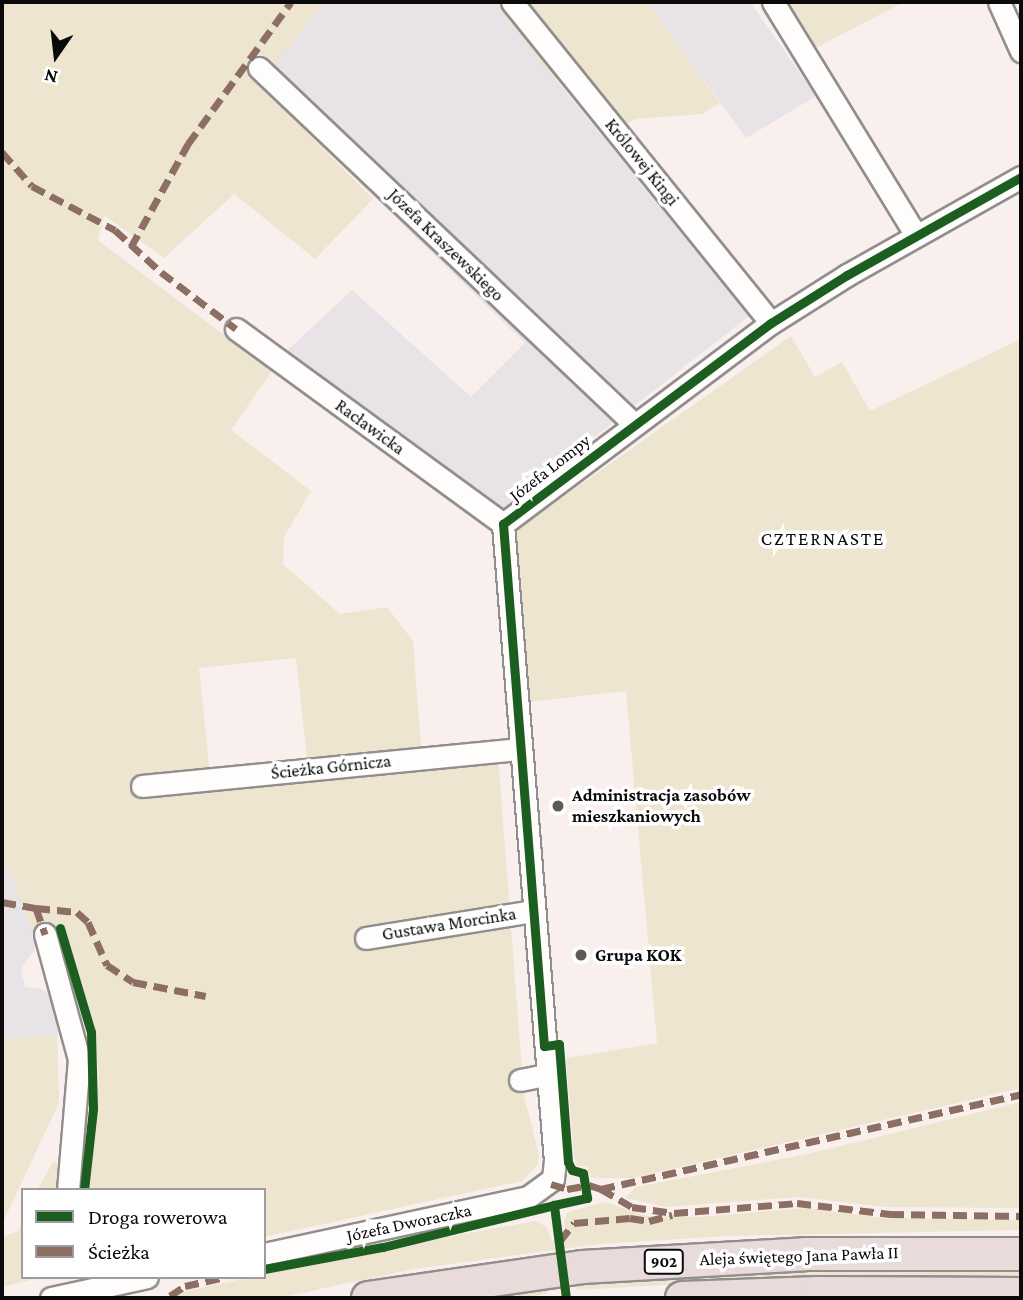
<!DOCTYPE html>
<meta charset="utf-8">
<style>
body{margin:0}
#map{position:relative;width:1023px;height:1300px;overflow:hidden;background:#f9f0ee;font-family:"Crimson Pro",serif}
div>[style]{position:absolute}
.industrial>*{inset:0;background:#e7e3e6}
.green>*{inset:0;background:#ede5d0}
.roads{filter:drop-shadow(2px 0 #928e8d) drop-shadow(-2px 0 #928e8d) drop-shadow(0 2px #928e8d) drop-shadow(0 -2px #928e8d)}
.street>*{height:21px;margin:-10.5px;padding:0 10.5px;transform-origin:10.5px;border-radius:10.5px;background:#fefdfc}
.primary>*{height:32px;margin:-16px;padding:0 16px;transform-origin:16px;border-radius:16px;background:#e9dbd9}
.quiet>*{height:7px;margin-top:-3.5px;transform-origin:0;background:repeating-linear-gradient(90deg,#8d6e63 0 14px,transparent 0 21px)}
.cycleway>*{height:9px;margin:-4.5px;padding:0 4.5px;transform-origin:4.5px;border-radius:4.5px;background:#1b5e20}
.dots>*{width:19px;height:19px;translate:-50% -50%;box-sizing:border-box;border:4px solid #fff;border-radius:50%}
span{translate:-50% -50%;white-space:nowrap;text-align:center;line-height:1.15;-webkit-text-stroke:7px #fff;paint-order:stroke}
.shield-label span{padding:2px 5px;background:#fff;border:2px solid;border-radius:5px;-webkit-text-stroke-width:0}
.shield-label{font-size:16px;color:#0a0a0a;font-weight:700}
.street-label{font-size:18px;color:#0a0a0a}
.poi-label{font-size:18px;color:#0a0a0a;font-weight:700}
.left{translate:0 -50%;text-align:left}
.neighbourhood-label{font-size:19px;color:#0a0a0a;letter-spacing:2px}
.frame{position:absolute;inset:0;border:4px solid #0a0a0a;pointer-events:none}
.legend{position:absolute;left:21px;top:1188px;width:245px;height:91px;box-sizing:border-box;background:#fff;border:2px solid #9d9d9d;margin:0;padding:9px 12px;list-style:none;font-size:21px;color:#0a0a0a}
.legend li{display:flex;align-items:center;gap:14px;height:35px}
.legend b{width:35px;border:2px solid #9d9d9d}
.north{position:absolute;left:21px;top:21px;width:70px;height:70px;-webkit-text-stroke:5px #fff;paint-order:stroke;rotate:194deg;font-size:19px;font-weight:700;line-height:28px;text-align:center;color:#0a0a0a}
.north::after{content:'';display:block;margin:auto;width:24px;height:32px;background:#0a0a0a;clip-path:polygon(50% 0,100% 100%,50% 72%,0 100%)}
</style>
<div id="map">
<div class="industrial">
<i style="clip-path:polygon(326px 2px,493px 2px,749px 316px,482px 525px,272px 371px,290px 348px,352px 290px,471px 397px,525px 343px,258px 84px)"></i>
<i style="clip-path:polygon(648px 2px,750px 2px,816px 96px,746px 138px)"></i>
<i style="clip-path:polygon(2px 854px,38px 944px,21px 969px,25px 987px,41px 989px,54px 997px,63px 1024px,57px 1035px,2px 1039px)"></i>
</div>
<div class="green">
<i style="clip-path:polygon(2px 2px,326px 2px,259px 84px,373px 199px,315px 259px,234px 194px,164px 258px,104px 215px,98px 240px,272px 371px,231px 430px,311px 491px,284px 537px,283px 564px,340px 614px,387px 607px,413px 641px,421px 747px,307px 759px,296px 658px,199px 668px,211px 784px,498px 757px,524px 1096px,539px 1155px,538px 1164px,522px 1181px,264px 1237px,264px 1190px,90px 1190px,99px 1079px,95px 1028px,64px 926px,33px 933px,2px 854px)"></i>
<i style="clip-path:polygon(493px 2px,648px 2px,720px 103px,702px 114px,635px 119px,621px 127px,574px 67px,555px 80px)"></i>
<i style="clip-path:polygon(780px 2px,904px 2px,808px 52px)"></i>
<i style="clip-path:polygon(791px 336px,815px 377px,842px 362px,870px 411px,1021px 339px,1021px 1088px,633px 1178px,591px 1178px,587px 1167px,577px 1166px,574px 1157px,566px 1058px,657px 1043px,626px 691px,528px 702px,512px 533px)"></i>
<i style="clip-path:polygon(57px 1035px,59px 1103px,2px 1224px,2px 1039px)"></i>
<i style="clip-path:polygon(1021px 1102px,1021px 1208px,886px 1207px,798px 1197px,667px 1207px,625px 1198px,636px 1187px,803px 1155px)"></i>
<i style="clip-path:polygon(53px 1162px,61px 1165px,60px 1190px,37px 1190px)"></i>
<i style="clip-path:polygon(605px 1202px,646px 1216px,699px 1217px,806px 1208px,883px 1218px,1021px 1220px,1021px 1230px,728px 1236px,599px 1244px,414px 1269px,278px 1298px,176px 1298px,183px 1292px,360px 1253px,535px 1221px,547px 1227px,551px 1241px,567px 1239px,564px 1221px,568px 1212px)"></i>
<i style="clip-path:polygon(545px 1203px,403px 1238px,403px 1233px)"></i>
<i style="clip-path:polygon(547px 1210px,547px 1213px,427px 1238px,434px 1236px)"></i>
<i style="clip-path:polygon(23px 1222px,23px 1277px,42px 1277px,2px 1287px,2px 1237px,18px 1231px)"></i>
<i style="clip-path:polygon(861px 1269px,1021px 1270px,1021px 1280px,685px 1284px,577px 1290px,576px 1284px,744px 1271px)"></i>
<i style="clip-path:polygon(547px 1285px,547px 1294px,522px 1298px,464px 1298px)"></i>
</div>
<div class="roads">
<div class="street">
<i style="left:512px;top:2px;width:412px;rotate:51.1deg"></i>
<i style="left:773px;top:2px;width:273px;rotate:58.5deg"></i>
<i style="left:999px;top:2px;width:54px;rotate:65.8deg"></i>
<i style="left:259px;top:68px;width:516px;rotate:43.51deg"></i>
<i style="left:236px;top:329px;width:331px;rotate:36.1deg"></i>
<i style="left:142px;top:786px;width:380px;rotate:-5.6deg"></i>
<i style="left:45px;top:934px;width:130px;rotate:74.8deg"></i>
<i style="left:79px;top:1059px;width:131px;rotate:94.8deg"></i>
<i style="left:366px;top:938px;width:169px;rotate:-9.2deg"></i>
<i style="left:520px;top:1080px;width:26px;rotate:-11deg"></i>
<i style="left:264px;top:1254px;width:270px;rotate:-12.2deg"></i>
<i style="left:528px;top:1197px;width:31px;rotate:-36deg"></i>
<i style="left:553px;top:1179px;width:18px;rotate:-84deg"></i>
<i style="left:555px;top:1161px;width:639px;rotate:-94.67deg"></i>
<i style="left:503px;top:524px;width:335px;rotate:-36.9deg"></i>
<i style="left:771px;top:323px;width:90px;rotate:-32.3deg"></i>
<i style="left:847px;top:275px;width:200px;rotate:-29.4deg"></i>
<i style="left:51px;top:1298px;width:98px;rotate:-12.3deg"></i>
</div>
<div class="primary">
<i style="left:368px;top:1298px;width:216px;rotate:-8.2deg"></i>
<i style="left:582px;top:1267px;width:223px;rotate:-3.3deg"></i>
<i style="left:805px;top:1254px;width:216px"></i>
<i style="left:682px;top:1298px;width:136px;rotate:-2.1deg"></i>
<i style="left:818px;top:1293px;width:203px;rotate:0.3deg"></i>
</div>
</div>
<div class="quiet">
<i style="left:2px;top:152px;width:45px;rotate:48.6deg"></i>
<i style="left:32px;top:186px;width:94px;rotate:27.9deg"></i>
<i style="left:115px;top:230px;width:62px;rotate:42.4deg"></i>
<i style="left:161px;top:272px;width:94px;rotate:37.2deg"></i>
<i style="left:131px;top:247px;width:118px;rotate:-61deg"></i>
<i style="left:188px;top:144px;width:175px;rotate:-54deg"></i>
<i style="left:2px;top:902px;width:35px;rotate:10deg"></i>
<i style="left:36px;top:908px;width:28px;rotate:71deg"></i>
<i style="left:36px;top:908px;width:41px;rotate:5.6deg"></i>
<i style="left:77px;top:912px;width:15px;rotate:42deg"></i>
<i style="left:88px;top:922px;width:47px;rotate:66.2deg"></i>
<i style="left:107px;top:965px;width:31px;rotate:33deg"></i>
<i style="left:133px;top:982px;width:74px;rotate:10.9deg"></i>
<i style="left:551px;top:1184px;width:17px;rotate:17deg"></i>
<i style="left:567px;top:1189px;width:22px;rotate:-10deg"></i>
<i style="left:589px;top:1185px;width:13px;rotate:18deg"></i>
<i style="left:601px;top:1189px;width:431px;rotate:-12.7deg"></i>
<i style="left:601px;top:1189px;width:36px;rotate:30deg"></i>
<i style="left:632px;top:1207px;width:42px;rotate:8.1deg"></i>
<i style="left:674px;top:1213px;width:123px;rotate:-4.6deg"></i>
<i style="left:797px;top:1203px;width:94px;rotate:6.7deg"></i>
<i style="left:890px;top:1214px;width:131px;rotate:0.9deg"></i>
<i style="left:560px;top:1241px;width:23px;rotate:-52deg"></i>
<i style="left:574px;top:1223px;width:56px;rotate:-5.1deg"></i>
<i style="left:630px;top:1218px;width:19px;rotate:9deg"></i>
<i style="left:649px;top:1221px;width:24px;rotate:-15deg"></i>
<i style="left:170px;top:1296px;width:18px;rotate:-34deg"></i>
<i style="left:185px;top:1286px;width:41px;rotate:-12.7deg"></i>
</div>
<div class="cycleway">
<i style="left:60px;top:928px;width:109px;rotate:73.4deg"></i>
<i style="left:91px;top:1032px;width:77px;rotate:88.5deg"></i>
<i style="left:93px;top:1109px;width:81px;rotate:96.3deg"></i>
<i style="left:264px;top:1269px;width:121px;rotate:-10.5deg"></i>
<i style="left:383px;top:1247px;width:176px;rotate:-13.8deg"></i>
<i style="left:566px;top:1298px;width:94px;rotate:-97.4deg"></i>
<i style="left:554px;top:1205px;width:34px;rotate:-12deg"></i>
<i style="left:587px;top:1198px;width:25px;rotate:-99deg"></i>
<i style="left:583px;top:1173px;width:11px;rotate:-165deg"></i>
<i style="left:572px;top:1170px;width:9px;rotate:-117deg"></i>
<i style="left:568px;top:1162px;width:118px;rotate:-94.4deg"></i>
<i style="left:559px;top:1044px;width:15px;rotate:172deg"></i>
<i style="left:544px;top:1046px;width:524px;rotate:-94.49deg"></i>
<i style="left:503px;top:524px;width:335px;rotate:-36.9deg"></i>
<i style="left:771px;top:323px;width:90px;rotate:-32.3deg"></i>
<i style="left:847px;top:275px;width:200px;rotate:-29.4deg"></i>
</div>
<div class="dots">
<i style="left:558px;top:806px;background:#5e5a5a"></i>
<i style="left:581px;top:955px;background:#5e5a5a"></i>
</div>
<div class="shield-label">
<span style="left:664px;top:1262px">902</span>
</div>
<div class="street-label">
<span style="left:642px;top:162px;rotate:51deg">Królowej Kingi</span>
<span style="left:446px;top:245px;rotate:44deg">Józefa Kraszewskiego</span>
<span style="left:370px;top:427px;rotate:36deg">Racławicka</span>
<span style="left:550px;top:468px;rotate:-38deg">Józefa Lompy</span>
<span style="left:331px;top:767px;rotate:-6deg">Ścieżka Górnicza</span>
<span style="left:449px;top:924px;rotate:-9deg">Gustawa Morcinka</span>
<span style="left:409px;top:1223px;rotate:-12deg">Józefa Dworaczka</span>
<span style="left:799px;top:1256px;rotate:-2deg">Aleja świętego Jana Pawła II</span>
</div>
<div class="poi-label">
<span class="left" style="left:572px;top:806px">Administracja zasobów<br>mieszkaniowych</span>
<span class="left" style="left:595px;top:955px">Grupa KOK</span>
</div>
<div class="neighbourhood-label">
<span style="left:823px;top:539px">CZTERNASTE</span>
</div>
<div class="frame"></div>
<ul class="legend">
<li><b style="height:9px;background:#1b5e20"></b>Droga rowerowa</li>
<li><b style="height:9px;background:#8d6e63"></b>Ścieżka</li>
</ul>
<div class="north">N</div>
</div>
